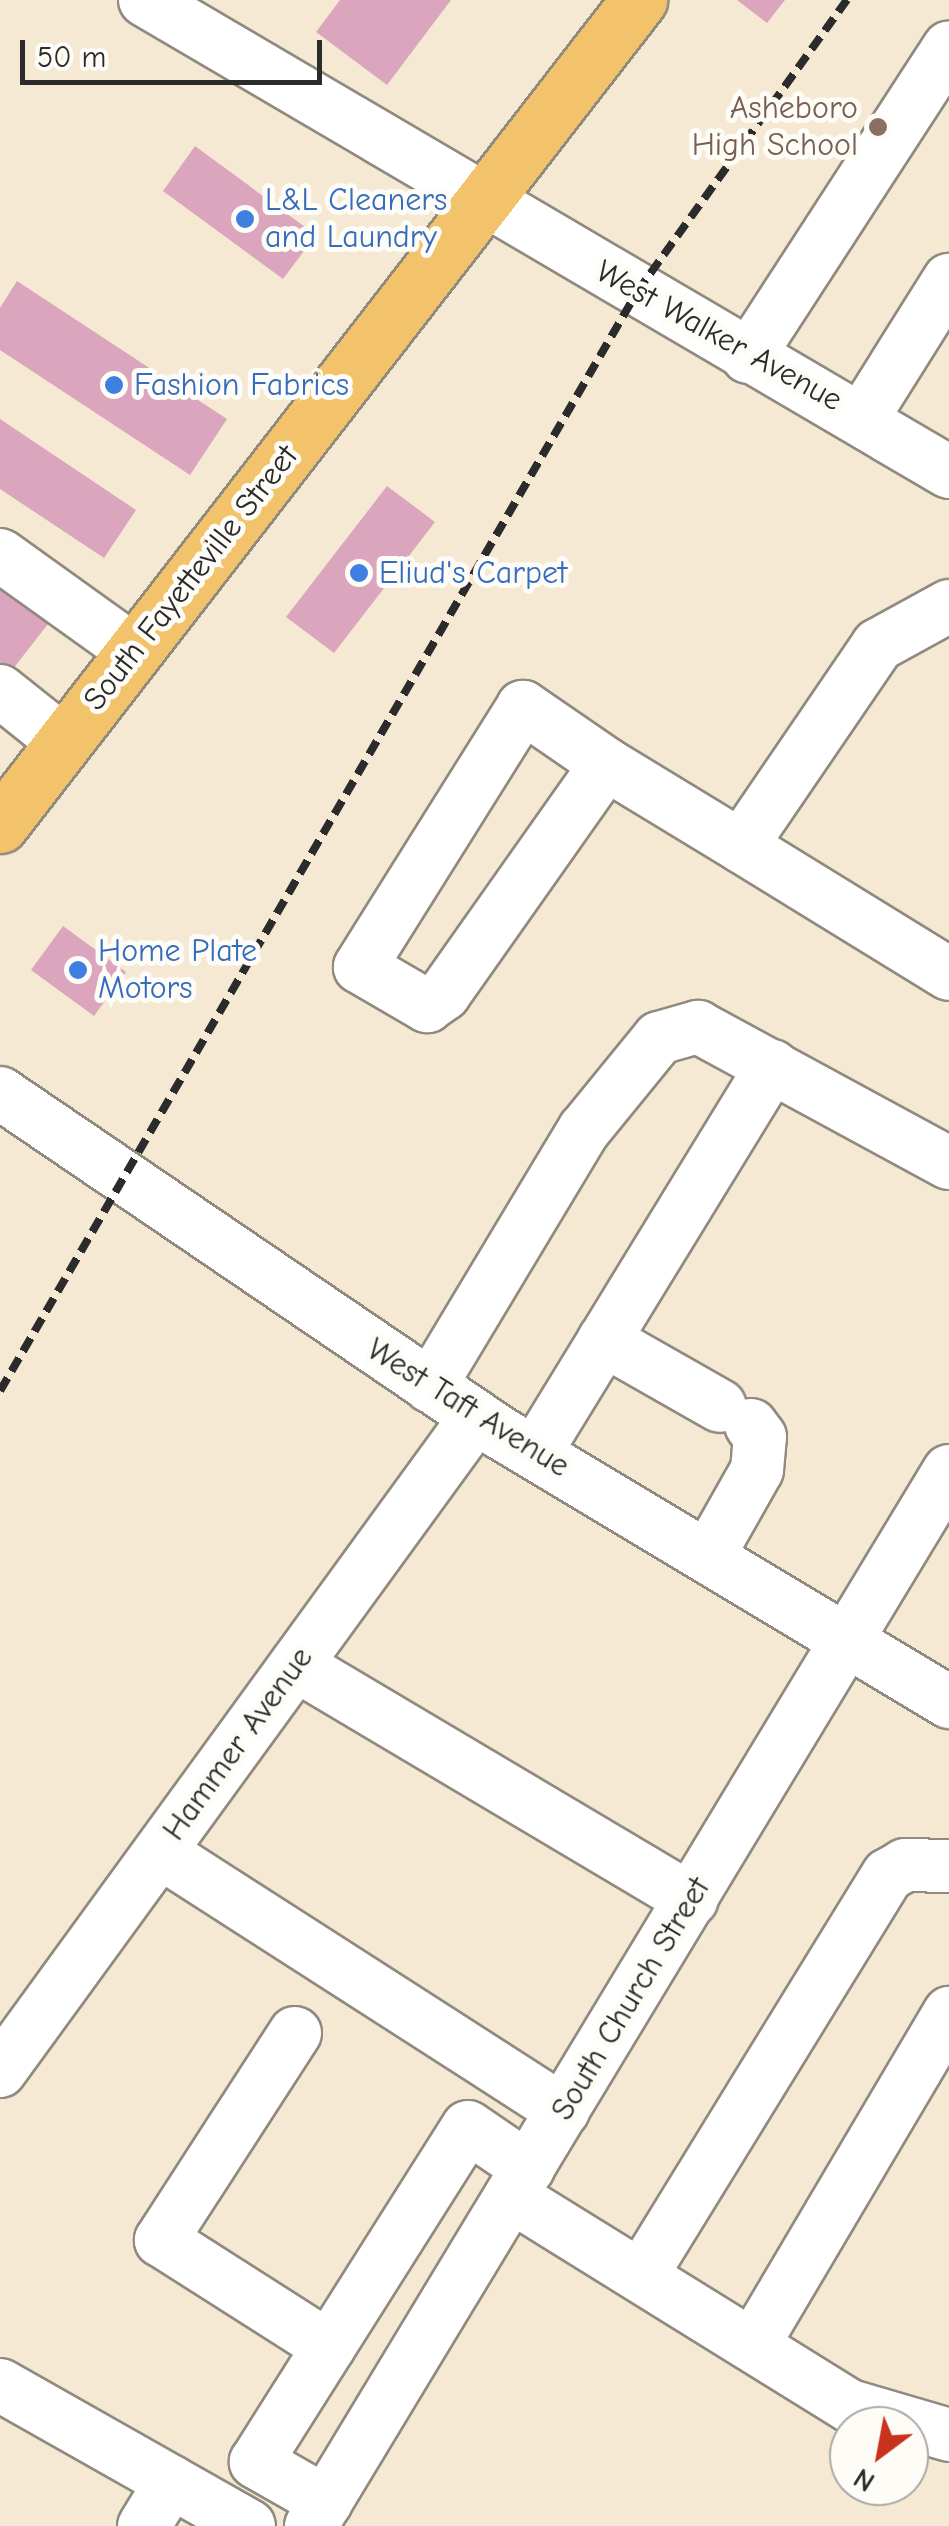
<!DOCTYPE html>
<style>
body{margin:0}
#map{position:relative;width:949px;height:2526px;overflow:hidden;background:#f5e9d3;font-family:"Comic Neue",sans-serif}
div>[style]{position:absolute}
.building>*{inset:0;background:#dca5be}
.roads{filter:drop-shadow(2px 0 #908a7f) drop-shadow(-2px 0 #908a7f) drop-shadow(0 2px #908a7f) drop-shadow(0 -2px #908a7f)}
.minor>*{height:52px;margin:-26px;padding:0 26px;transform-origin:26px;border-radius:26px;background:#fff}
.major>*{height:55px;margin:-27.5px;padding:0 27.5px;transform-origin:27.5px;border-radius:27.5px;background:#f2c36a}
.rail>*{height:8px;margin-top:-4px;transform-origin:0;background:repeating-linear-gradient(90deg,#2b2b2b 0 15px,transparent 0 23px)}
.dots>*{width:28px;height:28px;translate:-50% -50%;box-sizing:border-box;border:5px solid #fdfcf7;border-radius:50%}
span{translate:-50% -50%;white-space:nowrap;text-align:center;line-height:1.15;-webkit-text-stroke:10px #fdfcf7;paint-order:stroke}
.education-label{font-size:32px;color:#785e54}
.right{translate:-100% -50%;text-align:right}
.shop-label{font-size:32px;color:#366cbe}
.left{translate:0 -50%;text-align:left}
.street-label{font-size:32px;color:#2b2b2b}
.north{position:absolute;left:829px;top:2406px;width:100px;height:100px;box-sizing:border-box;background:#fdfcf7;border:2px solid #a9a8a5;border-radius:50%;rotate:212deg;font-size:28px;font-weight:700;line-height:40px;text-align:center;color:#2b2b2b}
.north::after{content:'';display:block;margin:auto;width:35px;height:45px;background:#c8321e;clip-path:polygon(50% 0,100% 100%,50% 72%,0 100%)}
.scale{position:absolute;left:20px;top:40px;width:302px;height:45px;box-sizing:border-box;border:5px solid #2b2b2b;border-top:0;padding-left:12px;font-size:30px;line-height:35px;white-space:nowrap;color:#2b2b2b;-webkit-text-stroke:8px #fdfcf7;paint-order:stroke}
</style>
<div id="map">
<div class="building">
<i style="clip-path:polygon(340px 0,451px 0,387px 85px,316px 32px)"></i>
<i style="clip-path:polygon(737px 0,785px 0,767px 23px)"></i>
<i style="clip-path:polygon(195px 146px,316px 235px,283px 279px,163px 191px)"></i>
<i style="clip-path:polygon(17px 281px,227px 419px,190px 475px,0 350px,0 308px)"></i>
<i style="clip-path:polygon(0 419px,136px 510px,104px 558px,0 489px)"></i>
<i style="clip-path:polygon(387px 486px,435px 522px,334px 653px,286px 617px)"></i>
<i style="clip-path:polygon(0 581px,55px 615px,9px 674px,0 667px)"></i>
<i style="clip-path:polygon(63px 926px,126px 972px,94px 1016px,31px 970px)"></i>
</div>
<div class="roads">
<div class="minor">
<i style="left:145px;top:0;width:932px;rotate:30.42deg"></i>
<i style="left:748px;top:357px;width:369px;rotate:-57deg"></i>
<i style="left:863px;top:417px;width:162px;rotate:-57.9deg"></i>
<i style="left:0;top:555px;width:165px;rotate:35.6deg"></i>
<i style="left:949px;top:606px;width:81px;rotate:151.2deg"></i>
<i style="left:878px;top:645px;width:243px;rotate:124.3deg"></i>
<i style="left:741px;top:846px;width:244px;rotate:31.6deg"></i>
<i style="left:0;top:691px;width:82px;rotate:38.6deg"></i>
<i style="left:606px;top:764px;width:101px;rotate:-145.5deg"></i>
<i style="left:523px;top:707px;width:307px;rotate:122.1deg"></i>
<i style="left:360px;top:967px;width:78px;rotate:30.2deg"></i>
<i style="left:427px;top:1006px;width:21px;rotate:-35deg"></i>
<i style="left:444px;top:994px;width:281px;rotate:-54.8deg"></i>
<i style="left:606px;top:764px;width:158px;rotate:31.3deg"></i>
<i style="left:0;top:1093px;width:603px;rotate:34.19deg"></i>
<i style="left:499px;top:1432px;width:525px;rotate:30.96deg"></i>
<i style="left:604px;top:1340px;width:133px;rotate:29.6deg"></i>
<i style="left:430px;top:1386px;width:299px;rotate:-59deg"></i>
<i style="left:584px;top:1130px;width:119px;rotate:-50.8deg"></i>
<i style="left:659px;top:1038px;width:41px;rotate:-15.8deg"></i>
<i style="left:698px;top:1027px;width:285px;rotate:28.5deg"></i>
<i style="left:535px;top:1453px;width:454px;rotate:-58.5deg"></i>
<i style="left:710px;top:1553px;width:95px;rotate:-60.5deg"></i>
<i style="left:757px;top:1470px;width:33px;rotate:-85deg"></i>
<i style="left:760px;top:1437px;width:15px;rotate:-127deg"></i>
<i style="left:296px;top:1665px;width:460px;rotate:30.7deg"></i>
<i style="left:160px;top:1852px;width:479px;rotate:32.7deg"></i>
<i style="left:295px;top:2033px;width:247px;rotate:122.9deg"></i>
<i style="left:161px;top:2240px;width:199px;rotate:32.5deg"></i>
<i style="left:0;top:2071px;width:809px;rotate:-53.95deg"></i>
<i style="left:511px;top:2196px;width:399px;rotate:31.8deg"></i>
<i style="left:850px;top:2406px;width:103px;rotate:16.3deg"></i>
<i style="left:641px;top:2276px;width:471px;rotate:-58.4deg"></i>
<i style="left:888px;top:1875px;width:20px;rotate:-30deg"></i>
<i style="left:905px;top:1865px;width:44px;rotate:1.3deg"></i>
<i style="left:753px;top:2345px;width:386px;rotate:-59.4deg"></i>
<i style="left:0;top:2385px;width:286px;rotate:29.5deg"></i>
<i style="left:326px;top:2502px;width:81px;rotate:-150.3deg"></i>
<i style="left:256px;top:2462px;width:396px;rotate:-57.7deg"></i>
<i style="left:468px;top:2127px;width:73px;rotate:34.3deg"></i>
<i style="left:144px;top:2526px;width:52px;rotate:-58.5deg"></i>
<i style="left:311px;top:2526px;width:1233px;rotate:-58.84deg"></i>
</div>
<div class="major">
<i style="left:0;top:825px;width:1044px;rotate:-52.24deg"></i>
</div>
</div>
<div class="rail">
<i style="left:0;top:1391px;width:1270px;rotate:-59.9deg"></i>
<i style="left:637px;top:292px;width:360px;rotate:-54.3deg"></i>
</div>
<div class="dots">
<i style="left:878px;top:127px;background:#8d6e63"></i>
<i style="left:245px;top:219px;background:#3f7fe0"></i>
<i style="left:114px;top:385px;background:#3f7fe0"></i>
<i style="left:359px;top:573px;background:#3f7fe0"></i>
<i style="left:78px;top:970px;background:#3f7fe0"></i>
</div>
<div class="education-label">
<span class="right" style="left:858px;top:127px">Asheboro<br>High School</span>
</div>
<div class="shop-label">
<span class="left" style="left:265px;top:219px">L&amp;L Cleaners<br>and Laundry</span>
<span class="left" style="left:134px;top:385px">Fashion Fabrics</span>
<span class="left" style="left:379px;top:573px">Eliud's Carpet</span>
<span class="left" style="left:98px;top:970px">Home Plate<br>Motors</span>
</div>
<div class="street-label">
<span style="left:719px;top:336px;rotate:29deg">West Walker Avenue</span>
<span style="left:191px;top:578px;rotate:-52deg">South Fayetteville Street</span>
<span style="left:468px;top:1408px;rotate:32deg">West Taft Avenue</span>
<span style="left:238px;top:1744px;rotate:-54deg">Hammer Avenue</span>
<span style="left:631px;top:1999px;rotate:-59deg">South Church Street</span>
</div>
<div class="north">N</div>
<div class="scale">50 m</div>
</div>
